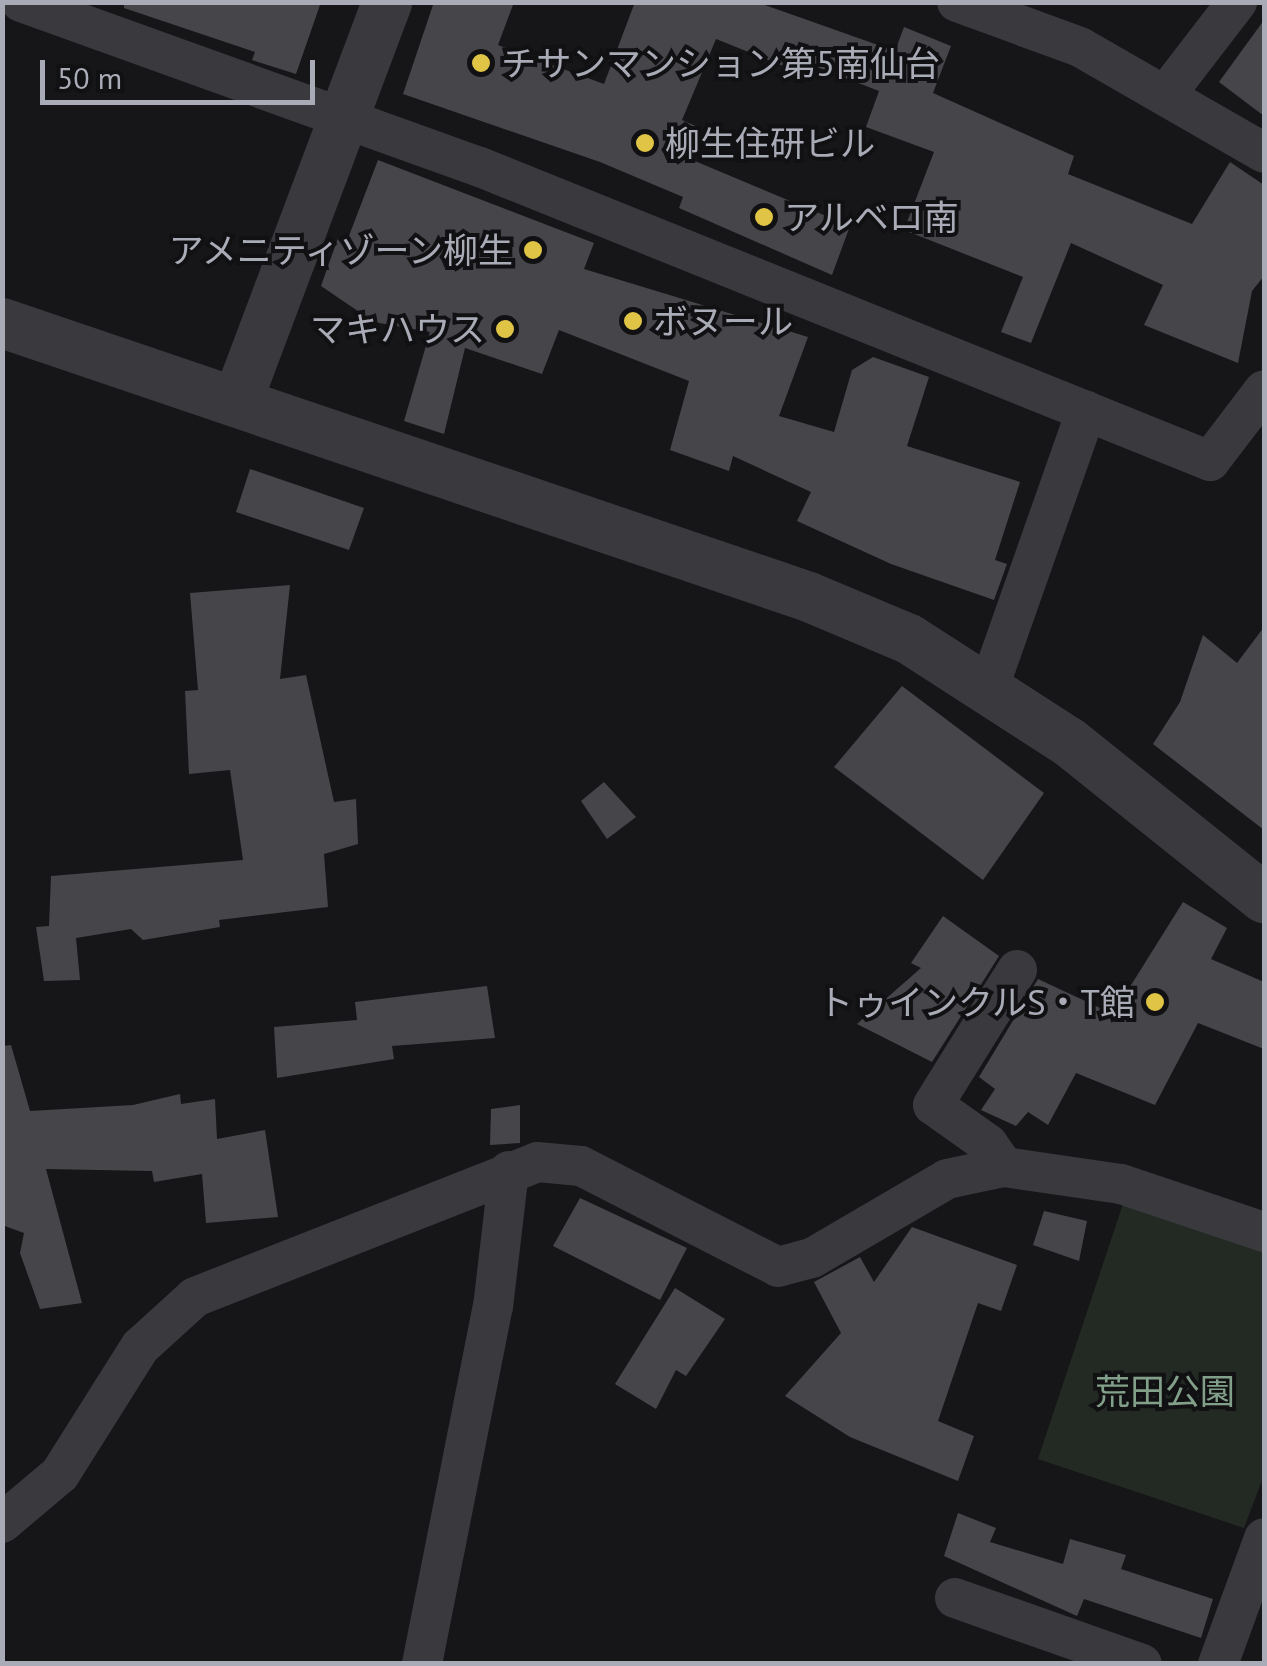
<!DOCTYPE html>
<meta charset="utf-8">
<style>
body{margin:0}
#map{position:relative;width:1267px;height:1666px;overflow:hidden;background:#161618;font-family:"PT Sans","Noto Sans JP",sans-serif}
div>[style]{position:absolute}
.green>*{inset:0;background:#232a24}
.building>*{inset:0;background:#46464a}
.minor>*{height:40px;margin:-20px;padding:0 20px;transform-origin:20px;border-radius:20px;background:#39393e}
.tertiary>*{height:50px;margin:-25px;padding:0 25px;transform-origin:25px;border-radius:25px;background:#39393e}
.dots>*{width:28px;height:28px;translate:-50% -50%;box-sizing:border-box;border:5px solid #111113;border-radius:50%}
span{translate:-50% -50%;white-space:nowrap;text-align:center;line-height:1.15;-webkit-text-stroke:8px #111113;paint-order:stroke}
.poi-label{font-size:35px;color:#a9abb6}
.left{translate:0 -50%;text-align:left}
.right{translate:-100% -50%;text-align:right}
.park-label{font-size:35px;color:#82a089}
.frame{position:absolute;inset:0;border:5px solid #a9abb6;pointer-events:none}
.scale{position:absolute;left:40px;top:60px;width:275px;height:45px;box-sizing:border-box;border:5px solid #a9abb6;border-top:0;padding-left:12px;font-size:30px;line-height:35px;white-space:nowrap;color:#a9abb6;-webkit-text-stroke:8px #111113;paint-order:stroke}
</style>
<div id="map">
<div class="green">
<i style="clip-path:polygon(1124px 1201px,1264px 1246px,1264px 1475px,1244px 1528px,1038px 1459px)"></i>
</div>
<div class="building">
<i style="clip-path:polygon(124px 2px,321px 2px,296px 74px,252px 60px,255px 52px,124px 8px)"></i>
<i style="clip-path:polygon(434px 2px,514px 2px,498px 45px,604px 84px,635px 2px,756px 2px,895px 51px,904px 27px,951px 46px,933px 93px,1074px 156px,1068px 174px,1192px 224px,1230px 162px,1264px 185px,1264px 276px,1252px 291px,1238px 363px,1144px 325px,1163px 285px,1071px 243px,1031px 343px,1001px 332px,1023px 277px,904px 230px,934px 152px,866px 127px,879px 91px,804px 62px,801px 73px,716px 39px,682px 120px,700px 128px,690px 159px,850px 226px,832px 275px,679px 208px,683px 197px,600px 162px,403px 94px)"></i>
<i style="clip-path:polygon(1264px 20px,1264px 116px,1219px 82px)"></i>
<i style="clip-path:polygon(378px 160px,594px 243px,584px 269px,808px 337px,779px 416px,834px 432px,852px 370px,873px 357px,929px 377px,907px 446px,1020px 482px,995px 560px,1007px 564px,994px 600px,891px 564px,797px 521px,811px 492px,733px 456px,729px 471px,670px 450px,689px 381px,559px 330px,542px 374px,465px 348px,444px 434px,404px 421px,430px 332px,374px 322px,321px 286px,338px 238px,347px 241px)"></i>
<i style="clip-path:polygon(250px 469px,364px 508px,349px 550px,236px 512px)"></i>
<i style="clip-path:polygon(290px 585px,280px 679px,306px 675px,334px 802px,356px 799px,358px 844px,324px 854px,328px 907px,219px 920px,220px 927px,143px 940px,131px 929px,76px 938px,80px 980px,44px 981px,36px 927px,49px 926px,51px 876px,243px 860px,230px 770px,189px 774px,185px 691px,198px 690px,190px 593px)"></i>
<i style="clip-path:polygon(1264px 627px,1264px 830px,1153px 744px,1180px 702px,1203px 635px,1237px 663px)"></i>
<i style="clip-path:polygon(902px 686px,1044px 793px,983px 880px,834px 767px)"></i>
<i style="clip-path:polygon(604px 782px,636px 817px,607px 839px,581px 801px)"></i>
<i style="clip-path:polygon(1183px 902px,1227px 928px,1211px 959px,1264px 982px,1264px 1049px,1198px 1023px,1155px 1105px,1076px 1073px,1048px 1125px,1028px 1112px,1016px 1126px,981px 1110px,995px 1089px,979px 1077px,1038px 979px,1113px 1014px)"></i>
<i style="clip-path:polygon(943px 916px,999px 956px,932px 1062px,857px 1024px,921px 968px,911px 963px)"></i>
<i style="clip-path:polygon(487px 986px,495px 1038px,392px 1046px,394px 1059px,277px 1078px,274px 1027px,357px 1020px,355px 1002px)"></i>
<i style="clip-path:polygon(11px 1045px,30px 1111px,133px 1105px,180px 1094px,181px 1104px,215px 1099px,217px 1139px,265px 1130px,278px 1217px,206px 1223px,202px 1174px,154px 1182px,152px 1171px,46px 1169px,82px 1303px,40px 1309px,20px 1253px,24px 1233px,2px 1225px,2px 1046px)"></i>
<i style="clip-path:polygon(520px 1105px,520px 1143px,490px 1145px,491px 1109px)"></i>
<i style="clip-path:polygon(580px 1198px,687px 1248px,660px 1300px,553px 1246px)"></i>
<i style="clip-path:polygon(1044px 1211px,1087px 1221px,1079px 1261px,1033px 1245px)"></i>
<i style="clip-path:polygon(912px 1227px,1017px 1265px,1001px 1311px,978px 1303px,938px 1421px,974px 1436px,958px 1481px,850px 1437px,785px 1396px,841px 1333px,814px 1282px,860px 1257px,874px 1282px)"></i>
<i style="clip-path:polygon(675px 1288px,725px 1319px,686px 1376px,676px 1370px,656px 1409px,615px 1384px)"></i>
<i style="clip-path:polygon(958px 1513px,996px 1528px,990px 1542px,1063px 1564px,1070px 1539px,1126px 1555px,1121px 1569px,1213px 1599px,1201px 1638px,1084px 1599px,1077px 1616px,944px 1556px)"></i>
</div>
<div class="minor">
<i style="left:21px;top:2px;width:488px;rotate:19.8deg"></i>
<i style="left:480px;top:167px;width:787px;rotate:21.94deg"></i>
<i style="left:1210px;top:461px;width:89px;rotate:-52.7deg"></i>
<i style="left:957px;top:2px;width:131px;rotate:20.1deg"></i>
<i style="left:1080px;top:47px;width:212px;rotate:29.9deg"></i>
<i style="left:1167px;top:93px;width:115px;rotate:-52.4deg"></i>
<i style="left:989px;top:687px;width:293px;rotate:-70.6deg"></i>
<i style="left:1004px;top:1167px;width:28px;rotate:-125deg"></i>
<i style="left:988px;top:1144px;width:67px;rotate:-144.7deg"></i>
<i style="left:933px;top:1105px;width:159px;rotate:-58.1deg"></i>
<i style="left:2px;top:1523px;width:76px;rotate:-40.2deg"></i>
<i style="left:60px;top:1474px;width:150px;rotate:-57.8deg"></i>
<i style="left:140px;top:1347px;width:74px;rotate:-42.3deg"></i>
<i style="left:195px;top:1297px;width:368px;rotate:-21.5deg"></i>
<i style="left:537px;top:1162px;width:44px;rotate:5.2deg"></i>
<i style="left:581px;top:1166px;width:221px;rotate:27.1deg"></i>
<i style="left:778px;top:1267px;width:35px;rotate:-15deg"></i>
<i style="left:812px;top:1258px;width:156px;rotate:-30.3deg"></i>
<i style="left:947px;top:1179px;width:58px;rotate:-11.9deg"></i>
<i style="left:1004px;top:1167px;width:118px;rotate:8.3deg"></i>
<i style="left:1121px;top:1184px;width:151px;rotate:18.6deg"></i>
<i style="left:955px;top:1598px;width:198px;rotate:19.4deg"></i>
<i style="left:422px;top:1664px;width:364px;rotate:-78.8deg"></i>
<i style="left:493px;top:1307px;width:137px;rotate:-83.3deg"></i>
<i style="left:1218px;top:1664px;width:134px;rotate:-69.9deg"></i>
</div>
<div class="tertiary">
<i style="left:2px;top:323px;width:852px;rotate:18.75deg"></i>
<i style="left:809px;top:597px;width:108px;rotate:22.8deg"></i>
<i style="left:909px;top:639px;width:190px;rotate:32.8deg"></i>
<i style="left:1069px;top:742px;width:250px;rotate:38.7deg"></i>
<i style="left:237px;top:402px;width:427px;rotate:-69.4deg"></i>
</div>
<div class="dots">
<i style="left:481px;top:63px;background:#e0c446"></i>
<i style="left:645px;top:143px;background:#e0c446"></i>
<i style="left:764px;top:217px;background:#e0c446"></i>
<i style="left:533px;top:250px;background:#e0c446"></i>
<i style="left:633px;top:321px;background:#e0c446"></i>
<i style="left:505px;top:329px;background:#e0c446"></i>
<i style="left:1155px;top:1002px;background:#e0c446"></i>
</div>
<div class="poi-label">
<span class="left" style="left:501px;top:63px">チサンマンション第5南仙台</span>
<span class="left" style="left:665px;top:143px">柳生住研ビル</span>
<span class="left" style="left:784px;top:217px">アルベロ南</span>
<span class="right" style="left:513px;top:250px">アメニティゾーン柳生</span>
<span class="left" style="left:653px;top:321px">ボヌール</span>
<span class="right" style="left:485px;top:329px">マキハウス</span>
<span class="right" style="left:1135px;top:1002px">トゥインクルS・T館</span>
</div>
<div class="park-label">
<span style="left:1165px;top:1391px">荒田公園</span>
</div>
<div class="frame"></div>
<div class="scale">50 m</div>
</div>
